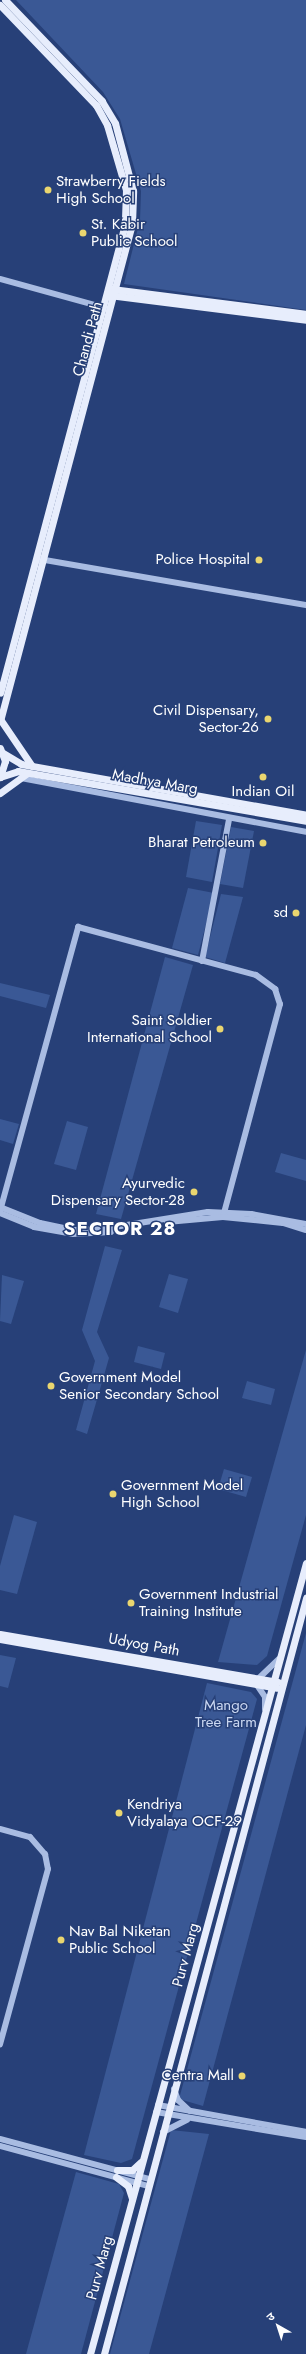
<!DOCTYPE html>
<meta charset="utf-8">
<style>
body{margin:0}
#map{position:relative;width:306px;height:2354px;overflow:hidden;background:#274078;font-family:Jost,"Noto Sans Devanagari",sans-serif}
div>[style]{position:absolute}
.green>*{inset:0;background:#3a5895}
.minor>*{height:6px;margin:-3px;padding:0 3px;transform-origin:3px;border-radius:3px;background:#a9bce2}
.major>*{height:7px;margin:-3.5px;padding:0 3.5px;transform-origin:3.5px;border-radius:3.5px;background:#e7edfc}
.dots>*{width:11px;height:11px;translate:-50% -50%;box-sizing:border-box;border:2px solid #274078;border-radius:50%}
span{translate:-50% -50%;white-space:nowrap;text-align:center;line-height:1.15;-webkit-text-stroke:3px #274078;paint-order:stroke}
.poi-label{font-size:15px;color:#fff}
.left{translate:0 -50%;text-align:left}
.right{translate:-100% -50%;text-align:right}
.street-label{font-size:15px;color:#fff}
.park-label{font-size:15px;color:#cbd8f2}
.district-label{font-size:19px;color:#fff;font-weight:700;letter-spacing:1px}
.north{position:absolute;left:258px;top:2306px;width:40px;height:40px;-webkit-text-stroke:3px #274078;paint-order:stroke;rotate:321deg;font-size:11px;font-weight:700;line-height:16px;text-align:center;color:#fff}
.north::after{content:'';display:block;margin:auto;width:14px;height:18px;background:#fff;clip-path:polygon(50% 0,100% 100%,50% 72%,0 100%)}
</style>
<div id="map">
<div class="green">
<i style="clip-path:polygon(16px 0,306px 0,306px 310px,124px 284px,140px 220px,141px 191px,120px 119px,103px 92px)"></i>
<i style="clip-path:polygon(196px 821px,222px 825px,212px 882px,186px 877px)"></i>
<i style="clip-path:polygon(231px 827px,254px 831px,243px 888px,220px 884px)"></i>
<i style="clip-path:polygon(188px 888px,214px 893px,198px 955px,172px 948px)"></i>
<i style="clip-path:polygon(221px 894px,243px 897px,225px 963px,205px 957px)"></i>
<i style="clip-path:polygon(165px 957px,193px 965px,121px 1219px,96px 1214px)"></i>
<i style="clip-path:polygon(0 983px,50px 995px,46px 1008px,0 996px)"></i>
<i style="clip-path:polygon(0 1119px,19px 1124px,13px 1144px,0 1140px)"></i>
<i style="clip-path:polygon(67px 1121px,88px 1127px,76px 1170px,54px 1164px)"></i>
<i style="clip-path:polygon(281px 1153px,306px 1160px,306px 1181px,275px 1172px)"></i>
<i style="clip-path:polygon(105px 1246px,122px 1250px,97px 1332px,109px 1358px,87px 1434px,76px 1430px,95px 1361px,82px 1330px)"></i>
<i style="clip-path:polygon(169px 1274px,188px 1279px,178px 1313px,159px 1307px)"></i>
<i style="clip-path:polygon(2px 1275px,24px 1281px,11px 1324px,0 1321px)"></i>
<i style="clip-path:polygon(138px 1346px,165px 1353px,161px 1369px,134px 1362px)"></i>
<i style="clip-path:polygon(306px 1350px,306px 1515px,267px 1656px,257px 1665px,218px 1662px)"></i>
<i style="clip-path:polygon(247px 1381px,275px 1389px,271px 1405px,242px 1398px)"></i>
<i style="clip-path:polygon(224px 1469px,252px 1477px,246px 1497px,218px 1489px)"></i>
<i style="clip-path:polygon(14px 1515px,37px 1522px,17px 1594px,0 1590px,0 1566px)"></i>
<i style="clip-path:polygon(306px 1633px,306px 1725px,203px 2106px,179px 2099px)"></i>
<i style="clip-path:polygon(0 1655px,16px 1658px,8px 1688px,0 1686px)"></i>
<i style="clip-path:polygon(207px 1683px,251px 1692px,257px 1699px,132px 2159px,121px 2163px,84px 2155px)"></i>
<i style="clip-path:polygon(171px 2130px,209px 2134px,149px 2354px,110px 2354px)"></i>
<i style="clip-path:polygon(76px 2172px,119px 2184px,124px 2193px,81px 2354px,26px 2354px)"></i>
</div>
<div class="minor">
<i style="left:0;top:279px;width:110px;rotate:15.3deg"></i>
<i style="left:39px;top:559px;width:271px;rotate:9.8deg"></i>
<i style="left:21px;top:778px;width:290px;rotate:10.7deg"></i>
<i style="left:202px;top:961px;width:145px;rotate:-79.2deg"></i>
<i style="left:0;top:1207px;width:43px;rotate:21.8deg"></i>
<i style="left:40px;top:1223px;width:35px;rotate:12deg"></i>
<i style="left:74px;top:1230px;width:28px;rotate:-2deg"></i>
<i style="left:102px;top:1229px;width:107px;rotate:-9.1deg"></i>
<i style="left:208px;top:1212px;width:43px;rotate:2.7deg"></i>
<i style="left:251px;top:1214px;width:56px;rotate:10.3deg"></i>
<i style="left:0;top:1211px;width:295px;rotate:-74.6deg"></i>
<i style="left:78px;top:927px;width:184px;rotate:15.1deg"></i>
<i style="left:256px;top:975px;width:24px;rotate:36deg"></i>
<i style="left:275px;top:989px;width:16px;rotate:72deg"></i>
<i style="left:280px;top:1004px;width:220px;rotate:105deg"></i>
<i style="left:0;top:1213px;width:37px;rotate:22deg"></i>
<i style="left:34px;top:1227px;width:39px;rotate:10deg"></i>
<i style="left:72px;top:1234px;width:39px;rotate:-3deg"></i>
<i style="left:167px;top:1222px;width:56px;rotate:-5.1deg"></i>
<i style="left:223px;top:1217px;width:60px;rotate:5.7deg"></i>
<i style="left:283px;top:1223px;width:24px;rotate:17deg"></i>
<i style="left:258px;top:1679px;width:28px;rotate:-44deg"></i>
<i style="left:257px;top:1685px;width:14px;rotate:56deg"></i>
<i style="left:265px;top:1697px;width:12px;rotate:90deg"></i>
<i style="left:0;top:1829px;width:31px;rotate:15deg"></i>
<i style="left:30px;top:1837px;width:23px;rotate:49deg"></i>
<i style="left:45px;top:1854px;width:15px;rotate:79deg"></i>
<i style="left:48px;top:1869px;width:182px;rotate:105.3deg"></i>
<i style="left:174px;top:2089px;width:12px;rotate:70deg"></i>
<i style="left:178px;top:2100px;width:16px;rotate:43deg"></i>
<i style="left:158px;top:2105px;width:150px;rotate:10.3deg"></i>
<i style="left:156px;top:2112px;width:152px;rotate:9.5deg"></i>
<i style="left:163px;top:2132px;width:27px;rotate:-27deg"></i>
<i style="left:0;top:2139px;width:154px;rotate:15deg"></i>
<i style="left:0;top:2146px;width:153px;rotate:15.1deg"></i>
</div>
<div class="major">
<i style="left:0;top:5px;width:139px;rotate:46.2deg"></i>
<i style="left:96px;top:105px;width:23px;rotate:61deg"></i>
<i style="left:107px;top:125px;width:68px;rotate:73.7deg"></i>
<i style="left:126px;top:190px;width:34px;rotate:92deg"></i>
<i style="left:125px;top:224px;width:485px;rotate:104.9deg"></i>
<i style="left:112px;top:289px;width:196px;rotate:7.3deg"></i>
<i style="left:109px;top:295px;width:199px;rotate:7.2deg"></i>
<i style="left:0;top:719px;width:57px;rotate:55.8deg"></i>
<i style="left:0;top:721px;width:514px;rotate:-75.13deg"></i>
<i style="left:132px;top:224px;width:33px;rotate:-88deg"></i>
<i style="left:133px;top:191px;width:70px;rotate:-104.8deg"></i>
<i style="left:115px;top:123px;width:26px;rotate:-121deg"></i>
<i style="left:102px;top:101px;width:140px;rotate:-133.8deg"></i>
<i style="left:0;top:748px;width:14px;rotate:69deg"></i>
<i style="left:5px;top:761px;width:17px;rotate:107deg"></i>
<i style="left:3px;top:753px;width:21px;rotate:31deg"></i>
<i style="left:21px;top:764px;width:290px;rotate:10.1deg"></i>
<i style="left:0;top:777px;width:19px;rotate:-18deg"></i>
<i style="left:18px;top:771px;width:292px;rotate:9.8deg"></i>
<i style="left:0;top:793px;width:34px;rotate:-36deg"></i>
<i style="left:0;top:1634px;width:282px;rotate:9.8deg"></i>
<i style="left:0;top:1639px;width:281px;rotate:10deg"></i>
<i style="left:117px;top:2170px;width:15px"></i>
<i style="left:132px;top:2170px;width:12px;rotate:-42deg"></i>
<i style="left:116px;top:2177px;width:15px;rotate:37deg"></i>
<i style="left:128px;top:2186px;width:13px;rotate:72deg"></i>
<i style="left:90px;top:2354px;width:820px;rotate:-74.73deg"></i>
<i style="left:104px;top:2354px;width:783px;rotate:-75.04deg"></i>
</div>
<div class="dots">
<i style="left:48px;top:190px;background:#ead66f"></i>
<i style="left:83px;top:233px;background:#ead66f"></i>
<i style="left:259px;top:560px;background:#ead66f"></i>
<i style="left:268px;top:719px;background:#ead66f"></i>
<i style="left:263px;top:777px;background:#ead66f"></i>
<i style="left:263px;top:843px;background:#ead66f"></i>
<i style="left:296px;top:913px;background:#ead66f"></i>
<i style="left:220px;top:1029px;background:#ead66f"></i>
<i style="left:194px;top:1192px;background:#ead66f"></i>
<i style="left:51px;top:1386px;background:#ead66f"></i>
<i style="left:113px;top:1494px;background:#ead66f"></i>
<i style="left:131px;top:1603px;background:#ead66f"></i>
<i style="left:119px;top:1813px;background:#ead66f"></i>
<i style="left:61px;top:1940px;background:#ead66f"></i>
<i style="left:242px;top:2076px;background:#ead66f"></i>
</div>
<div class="poi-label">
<span class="left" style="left:56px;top:190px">Strawberry Fields<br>High School</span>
<span class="left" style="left:91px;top:233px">St. Kabir<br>Public School</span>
<span class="right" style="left:250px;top:560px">Police Hospital</span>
<span class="right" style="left:259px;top:719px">Civil Dispensary,<br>Sector-26</span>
<span style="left:263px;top:792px">Indian Oil</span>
<span class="right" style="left:255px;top:843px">Bharat Petroleum</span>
<span class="right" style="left:288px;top:913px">sd</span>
<span class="right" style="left:212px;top:1029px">Saint Soldier<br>International School</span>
<span class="right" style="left:185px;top:1192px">Ayurvedic<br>Dispensary Sector-28</span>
<span class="left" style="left:59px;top:1386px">Government Model<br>Senior Secondary School</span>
<span class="left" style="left:121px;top:1494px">Government Model<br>High School</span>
<span class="left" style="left:139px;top:1603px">Government Industrial<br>Training Institute</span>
<span class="left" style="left:127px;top:1813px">Kendriya<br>Vidyalaya OCF-29</span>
<span class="left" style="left:69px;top:1940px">Nav Bal Niketan<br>Public School</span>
<span class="right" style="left:234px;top:2076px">Centra Mall</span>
</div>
<div class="street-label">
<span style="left:88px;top:339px;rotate:-75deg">Chandi Path</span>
<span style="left:155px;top:782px;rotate:10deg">Madhya Marg</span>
<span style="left:144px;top:1645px;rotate:10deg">Udyog Path</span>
<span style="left:186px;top:1955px;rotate:-75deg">Purv Marg</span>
<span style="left:100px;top:2268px;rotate:-75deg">Purv Marg</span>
</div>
<div class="park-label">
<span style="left:226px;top:1714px">Mango<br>Tree Farm</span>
</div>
<div class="district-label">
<span style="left:120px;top:1229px">SECTOR 28</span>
</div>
<div class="north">उ</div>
</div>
